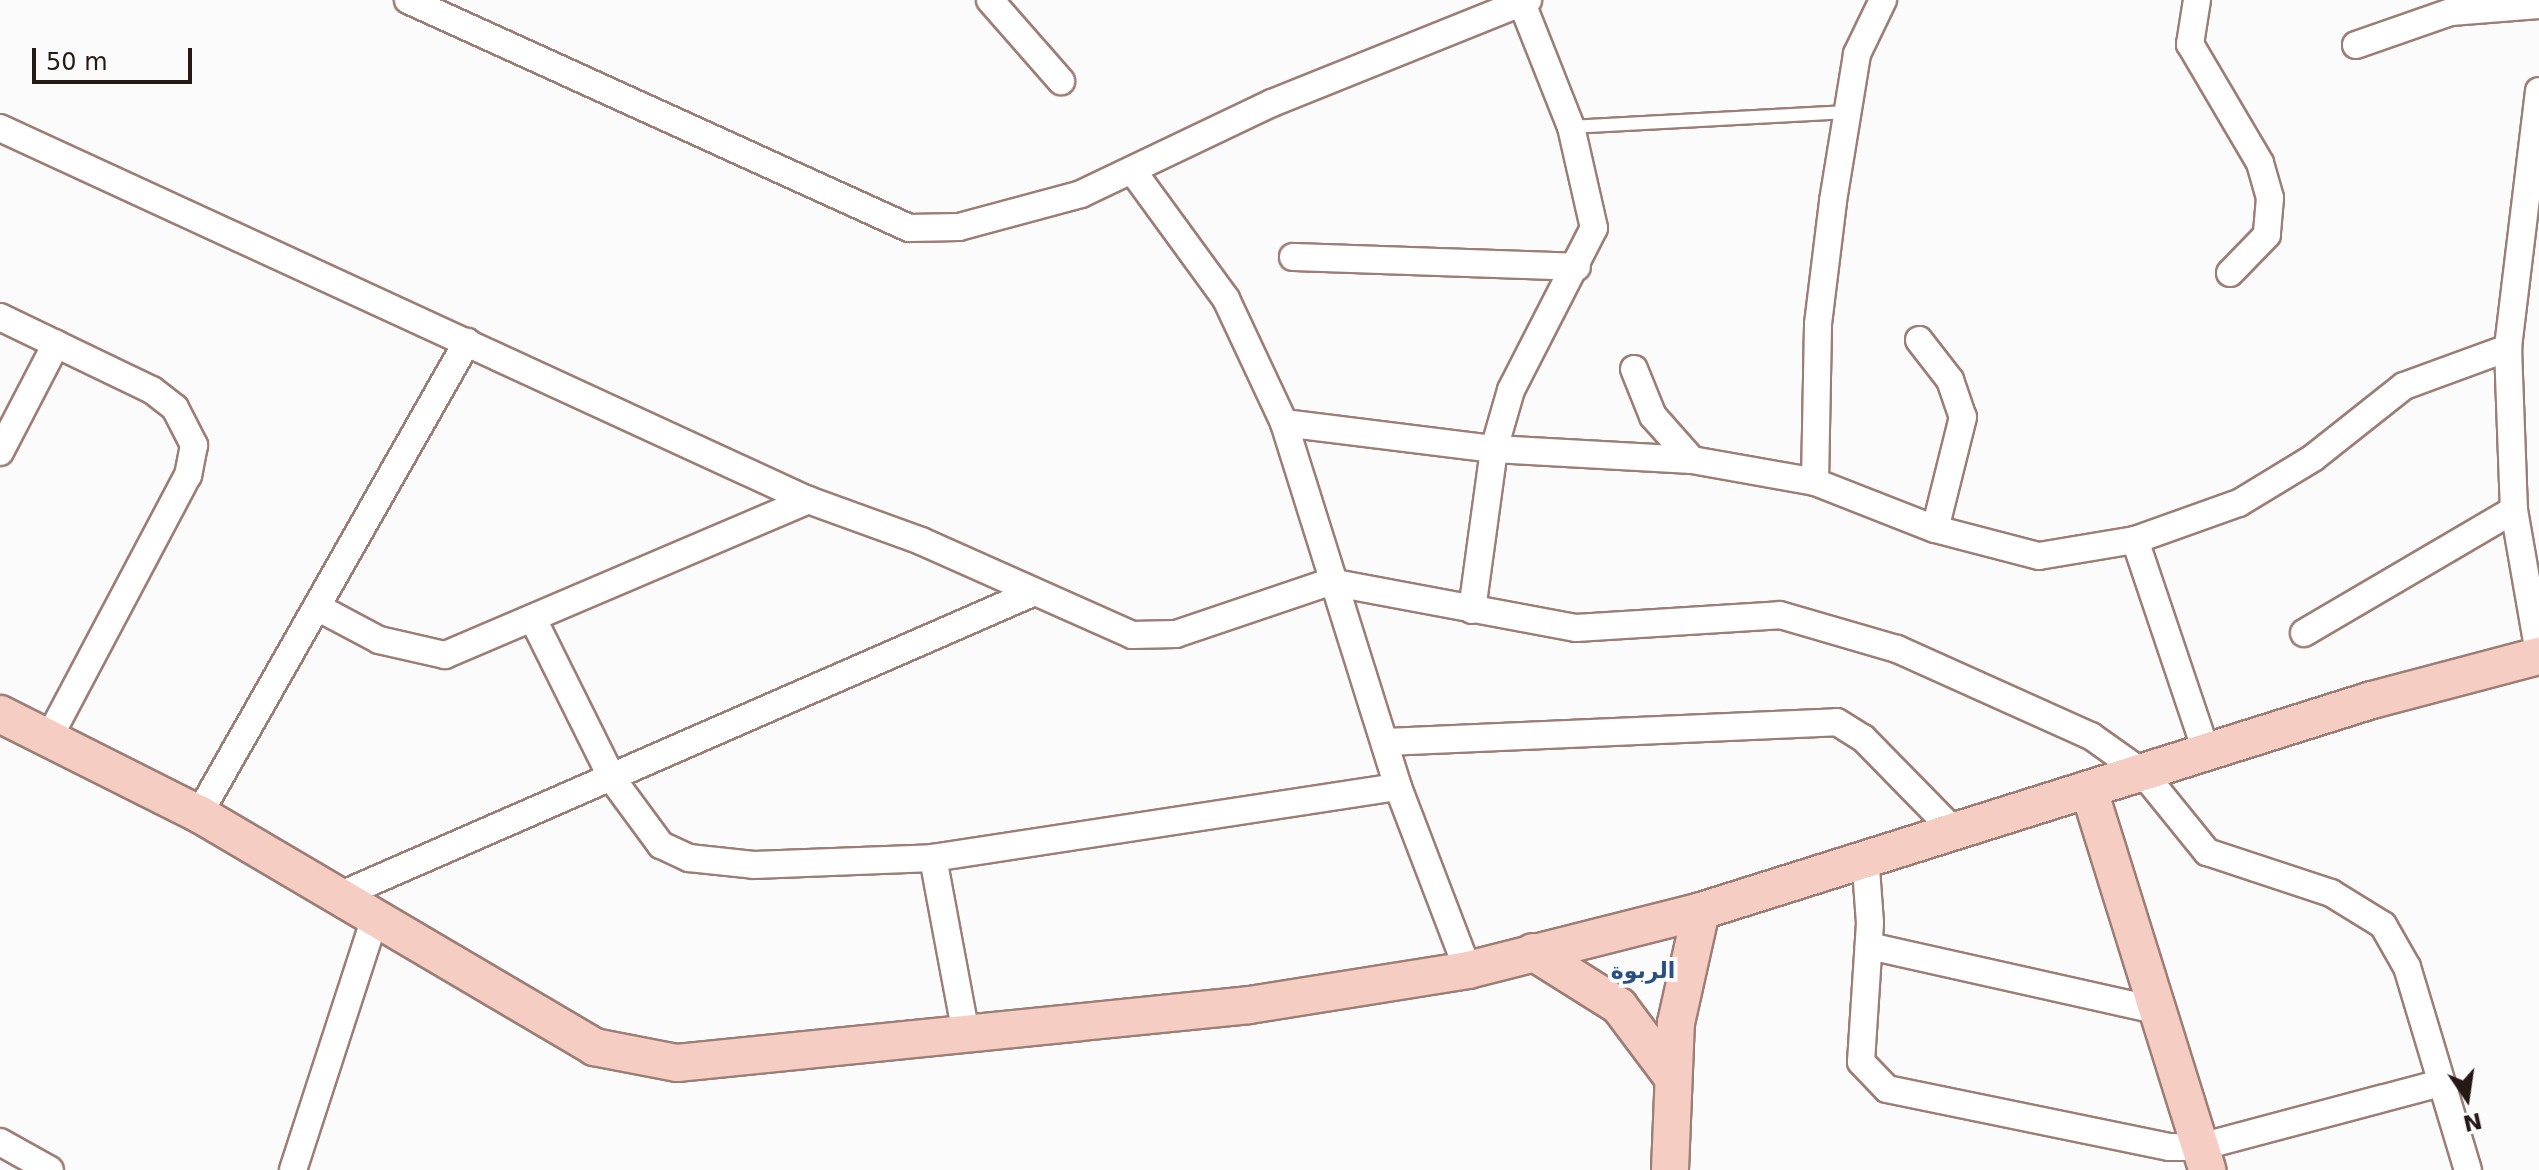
<!DOCTYPE html>
<meta charset="utf-8">
<style>
body{margin:0}
#map{position:relative;width:2539px;height:1170px;overflow:hidden;background:#fbfbfb;font-family:"DejaVu Sans",Vazirmatn,sans-serif}
div>[style]{position:absolute}
.roads{filter:drop-shadow(2px 0 #9c7e76) drop-shadow(-2px 0 #9c7e76) drop-shadow(0 2px #9c7e76) drop-shadow(0 -2px #9c7e76)}
.lane>*{height:12px;margin:-6px;padding:0 6px;transform-origin:6px;border-radius:6px;background:#fff}
.street>*{height:26px;margin:-13px;padding:0 13px;transform-origin:13px;border-radius:13px;background:#fff}
.secondary>*{height:36px;margin:-18px;padding:0 18px;transform-origin:18px;border-radius:18px;background:#f6cdc3}
span{translate:-50% -50%;white-space:nowrap;text-align:center;line-height:1.15;-webkit-text-stroke:8px #fbfbfb;paint-order:stroke}
.neighbourhood-label{font-size:22px;color:#265085;font-weight:700}
.north{position:absolute;left:2427px;top:1058px;width:80px;height:80px;-webkit-text-stroke:6px #fbfbfb;paint-order:stroke;rotate:167deg;font-size:22px;font-weight:700;line-height:32px;text-align:center;color:#251916}
.north::after{content:'';display:block;margin:auto;width:28px;height:36px;background:#251916;clip-path:polygon(50% 0,100% 100%,50% 72%,0 100%)}
.scale{position:absolute;left:32px;top:48px;width:160px;height:36px;box-sizing:border-box;border:4px solid #251916;border-top:0;padding-left:10px;font-size:24px;line-height:28px;white-space:nowrap;color:#251916;-webkit-text-stroke:6px #fbfbfb;paint-order:stroke}
</style>
<div id="map">
<div class="roads">
<div class="lane">
<i style="left:1571px;top:127px;width:276px;rotate:-3.1deg"></i>
</div>
<div class="street">
<i style="left:408px;top:0;width:550px;rotate:24.47deg"></i>
<i style="left:909px;top:228px;width:50px;rotate:-1.1deg"></i>
<i style="left:959px;top:227px;width:126px;rotate:-15.1deg"></i>
<i style="left:1081px;top:194px;width:212px;rotate:-25.5deg"></i>
<i style="left:1272px;top:103px;width:276px;rotate:-21.9deg"></i>
<i style="left:990px;top:0;width:108px;rotate:48.8deg"></i>
<i style="left:2197px;top:0;width:45px;rotate:99deg"></i>
<i style="left:2190px;top:44px;width:138px;rotate:59.5deg"></i>
<i style="left:2260px;top:163px;width:36px;rotate:74deg"></i>
<i style="left:2270px;top:198px;width:37px;rotate:95deg"></i>
<i style="left:2267px;top:235px;width:53px;rotate:134.2deg"></i>
<i style="left:2356px;top:45px;width:101px;rotate:-19.2deg"></i>
<i style="left:2451px;top:12px;width:88px;rotate:-4.5deg"></i>
<i style="left:2539px;top:91px;width:259px;rotate:96.9deg"></i>
<i style="left:2508px;top:348px;width:162px;rotate:87.9deg"></i>
<i style="left:2514px;top:510px;width:145px;rotate:80.1deg"></i>
<i style="left:0;top:128px;width:890px;rotate:24.72deg"></i>
<i style="left:808px;top:500px;width:120px;rotate:19.9deg"></i>
<i style="left:921px;top:541px;width:231px;rotate:24deg"></i>
<i style="left:1132px;top:635px;width:44px;rotate:-1.3deg"></i>
<i style="left:1176px;top:634px;width:163px;rotate:-18.7deg"></i>
<i style="left:1330px;top:582px;width:250px;rotate:10.6deg"></i>
<i style="left:1576px;top:628px;width:204px;rotate:-3.6deg"></i>
<i style="left:1780px;top:615px;width:122px;rotate:16.2deg"></i>
<i style="left:1897px;top:649px;width:213px;rotate:24.2deg"></i>
<i style="left:2091px;top:736px;width:64px;rotate:35.4deg"></i>
<i style="left:2143px;top:773px;width:102px;rotate:51deg"></i>
<i style="left:2207px;top:852px;width:131px;rotate:18.3deg"></i>
<i style="left:2331px;top:893px;width:61px;rotate:31.6deg"></i>
<i style="left:2383px;top:925px;width:48px;rotate:60.3deg"></i>
<i style="left:2407px;top:967px;width:212px;rotate:73.3deg"></i>
<i style="left:1132px;top:170px;width:160px;rotate:53.9deg"></i>
<i style="left:1226px;top:299px;width:137px;rotate:64.9deg"></i>
<i style="left:1284px;top:423px;width:381px;rotate:72.6deg"></i>
<i style="left:1398px;top:787px;width:196px;rotate:69.1deg"></i>
<i style="left:1293px;top:257px;width:284px;rotate:2deg"></i>
<i style="left:0;top:317px;width:169px;rotate:25.7deg"></i>
<i style="left:152px;top:390px;width:29px;rotate:38deg"></i>
<i style="left:175px;top:408px;width:42px;rotate:62.8deg"></i>
<i style="left:194px;top:445px;width:31px;rotate:101deg"></i>
<i style="left:188px;top:475px;width:299px;rotate:117.9deg"></i>
<i style="left:1919px;top:340px;width:51px;rotate:52.2deg"></i>
<i style="left:1950px;top:380px;width:39px;rotate:71deg"></i>
<i style="left:1963px;top:417px;width:115px;rotate:104deg"></i>
<i style="left:1634px;top:369px;width:51px;rotate:68deg"></i>
<i style="left:1653px;top:416px;width:59px;rotate:48.4deg"></i>
<i style="left:1692px;top:460px;width:125px;rotate:10.1deg"></i>
<i style="left:1815px;top:482px;width:129px;rotate:21.4deg"></i>
<i style="left:1935px;top:529px;width:107px;rotate:14.6deg"></i>
<i style="left:2039px;top:556px;width:97px;rotate:-9.5deg"></i>
<i style="left:2135px;top:540px;width:110px;rotate:-19.6deg"></i>
<i style="left:2239px;top:503px;width:87px;rotate:-31.3deg"></i>
<i style="left:2313px;top:458px;width:116px;rotate:-38.4deg"></i>
<i style="left:2404px;top:386px;width:111px;rotate:-20.1deg"></i>
<i style="left:1284px;top:423px;width:212px;rotate:7.1deg"></i>
<i style="left:1494px;top:449px;width:198px;rotate:3.2deg"></i>
<i style="left:0;top:452px;width:122px;rotate:-62.6deg"></i>
<i style="left:1815px;top:482px;width:158px;rotate:-88.9deg"></i>
<i style="left:1818px;top:324px;width:124px;rotate:-83deg"></i>
<i style="left:1833px;top:201px;width:149px;rotate:-80.7deg"></i>
<i style="left:1857px;top:54px;width:60px;rotate:-64.3deg"></i>
<i style="left:2135px;top:540px;width:223px;rotate:71.4deg"></i>
<i style="left:317px;top:607px;width:70px;rotate:28deg"></i>
<i style="left:379px;top:640px;width:68px;rotate:12.8deg"></i>
<i style="left:445px;top:655px;width:395px;rotate:-23.1deg"></i>
<i style="left:1472px;top:610px;width:162px;rotate:-82.2deg"></i>
<i style="left:1494px;top:449px;width:61px;rotate:-73.9deg"></i>
<i style="left:1511px;top:390px;width:182px;rotate:-62.9deg"></i>
<i style="left:1594px;top:228px;width:104px;rotate:-102.8deg"></i>
<i style="left:1571px;top:127px;width:133px;rotate:-111.6deg"></i>
<i style="left:535px;top:623px;width:175px;rotate:63.6deg"></i>
<i style="left:613px;top:780px;width:81px;rotate:53.6deg"></i>
<i style="left:661px;top:845px;width:31px;rotate:25deg"></i>
<i style="left:689px;top:858px;width:65px;rotate:6.1deg"></i>
<i style="left:754px;top:865px;width:179px;rotate:-2.2deg"></i>
<i style="left:933px;top:858px;width:179px;rotate:79.4deg"></i>
<i style="left:2304px;top:633px;width:243px;rotate:-30.4deg"></i>
<i style="left:1386px;top:742px;width:451px;rotate:-2.5deg"></i>
<i style="left:1837px;top:722px;width:31px;rotate:32deg"></i>
<i style="left:1863px;top:738px;width:129px;rotate:45.6deg"></i>
<i style="left:199px;top:814px;width:543px;rotate:-60.41deg"></i>
<i style="left:1865px;top:855px;width:68px;rotate:85.8deg"></i>
<i style="left:1870px;top:923px;width:139px;rotate:93.7deg"></i>
<i style="left:1861px;top:1062px;width:37px;rotate:46deg"></i>
<i style="left:1887px;top:1089px;width:288px;rotate:11.6deg"></i>
<i style="left:2169px;top:1147px;width:31px"></i>
<i style="left:2200px;top:1147px;width:249px;rotate:-14.9deg"></i>
<i style="left:933px;top:858px;width:470px;rotate:-8.7deg"></i>
<i style="left:341px;top:895px;width:752px;rotate:-23.6deg"></i>
<i style="left:1869px;top:946px;width:298px;rotate:12.6deg"></i>
<i style="left:0;top:1142px;width:57px;rotate:29.2deg"></i>
<i style="left:293px;top:1170px;width:268px;rotate:-72deg"></i>
</div>
<div class="secondary">
<i style="left:0;top:714px;width:223px;rotate:26.7deg"></i>
<i style="left:199px;top:814px;width:459px;rotate:30.5deg"></i>
<i style="left:594px;top:1047px;width:85px;rotate:10.9deg"></i>
<i style="left:677px;top:1063px;width:576px;rotate:-5.78deg"></i>
<i style="left:1250px;top:1005px;width:221px;rotate:-9.1deg"></i>
<i style="left:1468px;top:970px;width:240px;rotate:-14.2deg"></i>
<i style="left:1701px;top:911px;width:703px;rotate:-17.46deg"></i>
<i style="left:2372px;top:700px;width:173px;rotate:-14.8deg"></i>
<i style="left:2089px;top:790px;width:398px;rotate:72.7deg"></i>
<i style="left:1533px;top:952px;width:102px;rotate:32.1deg"></i>
<i style="left:1619px;top:1006px;width:90px;rotate:53.1deg"></i>
<i style="left:1670px;top:1170px;width:147px;rotate:-87.7deg"></i>
<i style="left:1676px;top:1023px;width:115px;rotate:-77.4deg"></i>
</div>
</div>
<div class="neighbourhood-label">
<span style="left:1643px;top:971px">الربوة</span>
</div>
<div class="north">N</div>
<div class="scale">50 m</div>
</div>
